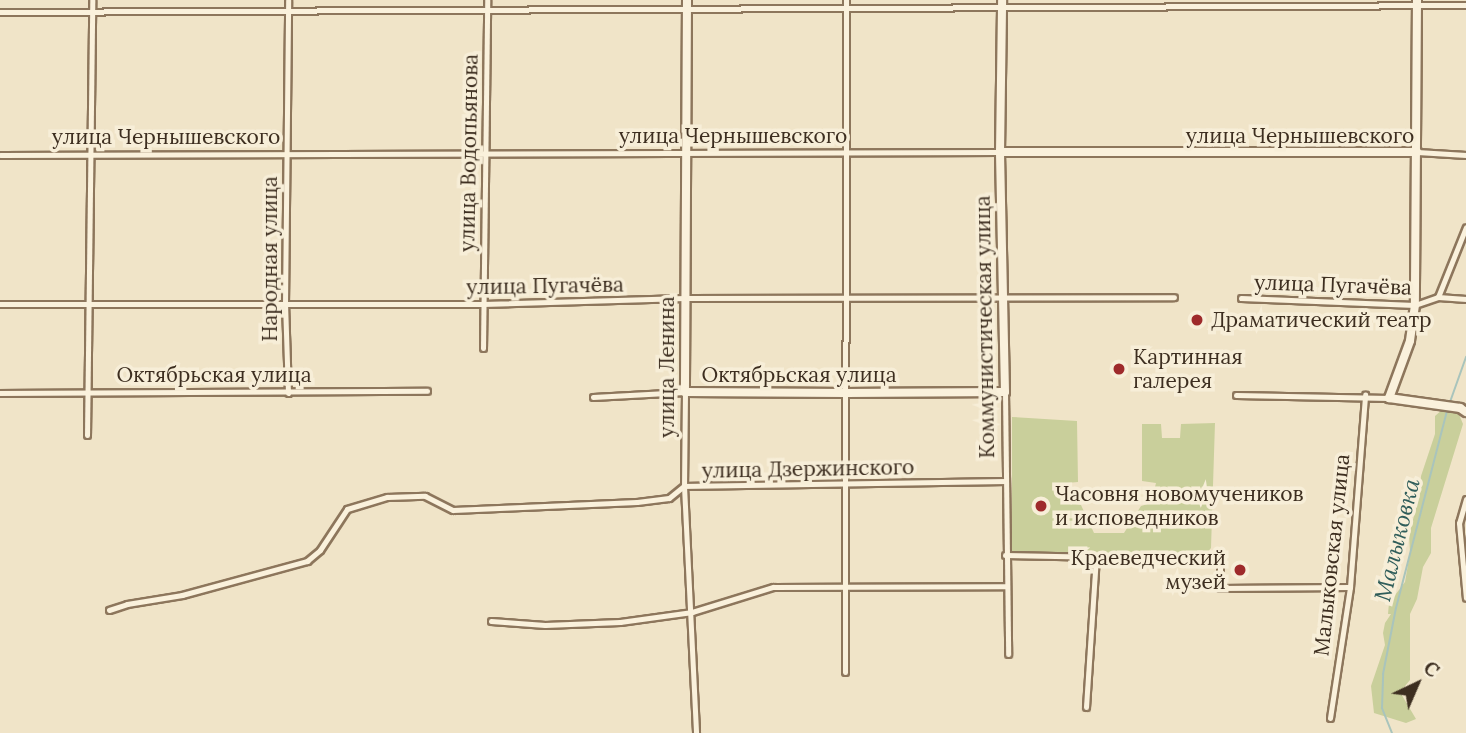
<!DOCTYPE html>
<meta charset="utf-8">
<style>
body{margin:0}
#map{position:relative;width:1466px;height:733px;overflow:hidden;background:#f0e4c8;font-family:Lora,serif}
div>[style]{position:absolute}
.green>*{inset:0;background:#c9cf9b}
.stream>*{height:2px;margin:-1px;padding:0 1px;transform-origin:1px;border-radius:1px;background:#a9c4bc}
.roads{filter:drop-shadow(2px 0 #8d765c) drop-shadow(-2px 0 #8d765c) drop-shadow(0 2px #8d765c) drop-shadow(0 -2px #8d765c)}
.street>*{height:5px;margin:-2.5px;padding:0 2.5px;transform-origin:2.5px;border-radius:2.5px;background:#faf1dc}
.secondary>*{height:8px;margin:-4px;padding:0 4px;transform-origin:4px;border-radius:4px;background:#faf1dc}
.dots>*{width:19px;height:19px;translate:-50% -50%;box-sizing:border-box;border:4px solid #f7eed8;border-radius:50%}
span{translate:-50% -50%;white-space:nowrap;text-align:center;line-height:1.15;-webkit-text-stroke:7px #f7eed8;paint-order:stroke}
.street-label{font-size:21px;color:#3d2e20}
.poi-label{font-size:21px;color:#3d2e20}
.left{translate:0 -50%;text-align:left}
.right{translate:-100% -50%;text-align:right}
.water-label{font-size:23px;color:#2f5d5a;font-style:italic}
.north{position:absolute;left:1382px;top:649px;width:70px;height:70px;-webkit-text-stroke:5px #f7eed8;paint-order:stroke;rotate:44deg;font-size:19px;font-weight:700;line-height:28px;text-align:center;color:#3d2e20}
.north::after{content:'';display:block;margin:auto;width:24px;height:32px;background:#3d2e20;clip-path:polygon(50% 0,100% 100%,50% 72%,0 100%)}
</style>
<div id="map">
<div class="green">
<i style="clip-path:polygon(1443px 409px,1458px 412px,1463px 424px,1431px 528px,1431px 553px,1423px 567px,1417px 599px,1410px 614px,1410px 680px,1400px 692px,1416px 719px,1406px 723px,1374px 713px,1371px 686px,1385px 645px,1383px 633px,1385px 623px,1391px 614px,1388px 614px,1389px 603px,1405px 582px,1410px 553px,1409px 534px,1420px 494px,1421px 476px,1435px 434px,1435px 416px)"></i>
<i style="clip-path:polygon(1012px 417px,1077px 421px,1078px 482px,1067px 483px,1070px 503px,1081px 505px,1094px 533px,1124px 533px,1141px 506px,1151px 503px,1156px 483px,1142px 481px,1142px 424px,1161px 424px,1162px 438px,1180px 438px,1181px 424px,1215px 423px,1211px 548px,1206px 554px,1012px 554px)"></i>
</div>
<div class="stream">
<i style="left:1450px;top:402px;width:48px;rotate:-70.4deg"></i>
<i style="left:1392px;top:733px;width:27px;rotate:-112deg"></i>
<i style="left:1382px;top:708px;width:34px;rotate:-88deg"></i>
<i style="left:1383px;top:674px;width:67px;rotate:-78.9deg"></i>
<i style="left:1396px;top:608px;width:203px;rotate:-75.5deg"></i>
</div>
<div class="roads">
<div class="street">
<i style="left:0;top:12px;width:1466px;rotate:-0.27deg"></i>
<i style="left:1417px;top:152px;width:49px;rotate:3.5deg"></i>
<i style="left:0;top:155px;width:1000px;rotate:-0.17deg"></i>
<i style="left:1438px;top:297px;width:75px;rotate:-68.2deg"></i>
<i style="left:1241px;top:298px;width:174px;rotate:2.3deg"></i>
<i style="left:1415px;top:305px;width:24px;rotate:-19deg"></i>
<i style="left:1438px;top:297px;width:28px;rotate:4deg"></i>
<i style="left:0;top:304px;width:483px"></i>
<i style="left:483px;top:304px;width:202px;rotate:-1.7deg"></i>
<i style="left:685px;top:298px;width:489px;rotate:-0.1deg"></i>
<i style="left:483px;top:348px;width:348px;rotate:-89.3deg"></i>
<i style="left:1005px;top:392px;width:262px;rotate:89.3deg"></i>
<i style="left:0;top:393px;width:427px;rotate:-0.3deg"></i>
<i style="left:288px;top:393px;width:89px;rotate:-91.9deg"></i>
<i style="left:285px;top:304px;width:304px;rotate:-89.4deg"></i>
<i style="left:1236px;top:395px;width:153px;rotate:1.1deg"></i>
<i style="left:593px;top:397px;width:92px;rotate:-3.1deg"></i>
<i style="left:685px;top:392px;width:94px;rotate:90.6deg"></i>
<i style="left:684px;top:486px;width:247px;rotate:87.2deg"></i>
<i style="left:87px;top:435px;width:435px;rotate:-89.3deg"></i>
<i style="left:1466px;top:499px;width:25px;rotate:106deg"></i>
<i style="left:1459px;top:523px;width:75px;rotate:84.7deg"></i>
<i style="left:1005px;top:555px;width:215px;rotate:1.1deg"></i>
<i style="left:1220px;top:559px;width:29px;rotate:90deg"></i>
<i style="left:1220px;top:588px;width:130px;rotate:-0.4deg"></i>
<i style="left:109px;top:610px;width:19px;rotate:-18deg"></i>
<i style="left:127px;top:604px;width:56px;rotate:-9.3deg"></i>
<i style="left:182px;top:595px;width:130px;rotate:-15.2deg"></i>
<i style="left:307px;top:561px;width:17px;rotate:-40deg"></i>
<i style="left:320px;top:550px;width:49px;rotate:-56.6deg"></i>
<i style="left:347px;top:509px;width:42px;rotate:-16.7deg"></i>
<i style="left:387px;top:497px;width:38px;rotate:-2deg"></i>
<i style="left:425px;top:496px;width:31px;rotate:27deg"></i>
<i style="left:453px;top:510px;width:184px;rotate:-2.5deg"></i>
<i style="left:637px;top:502px;width:32px;rotate:-7deg"></i>
<i style="left:669px;top:498px;width:19px;rotate:-39deg"></i>
<i style="left:684px;top:486px;width:320px;rotate:-0.9deg"></i>
<i style="left:491px;top:621px;width:54px;rotate:4.2deg"></i>
<i style="left:545px;top:625px;width:75px;rotate:-2.3deg"></i>
<i style="left:620px;top:622px;width:73px;rotate:-7.9deg"></i>
<i style="left:692px;top:612px;width:85px;rotate:-17.2deg"></i>
<i style="left:773px;top:587px;width:233px;rotate:-0.2deg"></i>
<i style="left:845px;top:672px;width:672px;rotate:-89.91deg"></i>
<i style="left:1086px;top:707px;width:150px;rotate:-86.2deg"></i>
<i style="left:1330px;top:718px;width:133px;rotate:-81.3deg"></i>
<i style="left:1350px;top:587px;width:193px;rotate:-85.5deg"></i>
</div>
<div class="secondary">
<i style="left:687px;top:0;width:392px;rotate:90.3deg"></i>
<i style="left:685px;top:392px;width:161px;rotate:0.4deg"></i>
<i style="left:846px;top:393px;width:159px;rotate:-0.4deg"></i>
<i style="left:1005px;top:392px;width:240px;rotate:-91.2deg"></i>
<i style="left:1000px;top:152px;width:152px;rotate:-89.2deg"></i>
<i style="left:1417px;top:0;width:305px;rotate:90.4deg"></i>
<i style="left:1415px;top:305px;width:36px;rotate:98deg"></i>
<i style="left:1410px;top:341px;width:61px;rotate:110.2deg"></i>
<i style="left:1389px;top:398px;width:72px;rotate:8deg"></i>
<i style="left:1460px;top:408px;width:7px;rotate:34deg"></i>
<i style="left:1000px;top:152px;width:417px"></i>
</div>
</div>
<div class="dots">
<i style="left:1197px;top:320px;background:#9e2a2b"></i>
<i style="left:1119px;top:369px;background:#9e2a2b"></i>
<i style="left:1041px;top:506px;background:#9e2a2b"></i>
<i style="left:1240px;top:570px;background:#9e2a2b"></i>
</div>
<div class="street-label">
<span style="left:733px;top:136px">улица Чернышевского</span>
<span style="left:1300px;top:136px">улица Чернышевского</span>
<span style="left:166px;top:137px">улица Чернышевского</span>
<span style="left:469px;top:153px;rotate:-89deg">улица Водопьянова</span>
<span style="left:270px;top:259px;rotate:-90deg">Народная улица</span>
<span style="left:1333px;top:285px;rotate:2deg">улица Пугачёва</span>
<span style="left:545px;top:286px;rotate:-1deg">улица Пугачёва</span>
<span style="left:985px;top:327px;rotate:-91deg">Коммунистическая улица</span>
<span style="left:667px;top:367px;rotate:-90deg">улица Ленина</span>
<span style="left:214px;top:375px">Октябрьская улица</span>
<span style="left:799px;top:375px">Октябрьская улица</span>
<span style="left:808px;top:469px;rotate:-1deg">улица Дзержинского</span>
<span style="left:1332px;top:555px;rotate:-84deg">Малыковская улица</span>
</div>
<div class="poi-label">
<span class="left" style="left:1211px;top:320px">Драматический театр</span>
<span class="left" style="left:1133px;top:369px">Картинная<br>галерея</span>
<span class="left" style="left:1055px;top:506px">Часовня новомучеников<br>и исповедников</span>
<span class="right" style="left:1226px;top:570px">Краеведческий<br>музей</span>
</div>
<div class="water-label">
<span style="left:1397px;top:540px;rotate:-76deg">Малыковка</span>
</div>
<div class="north">С</div>
</div>
